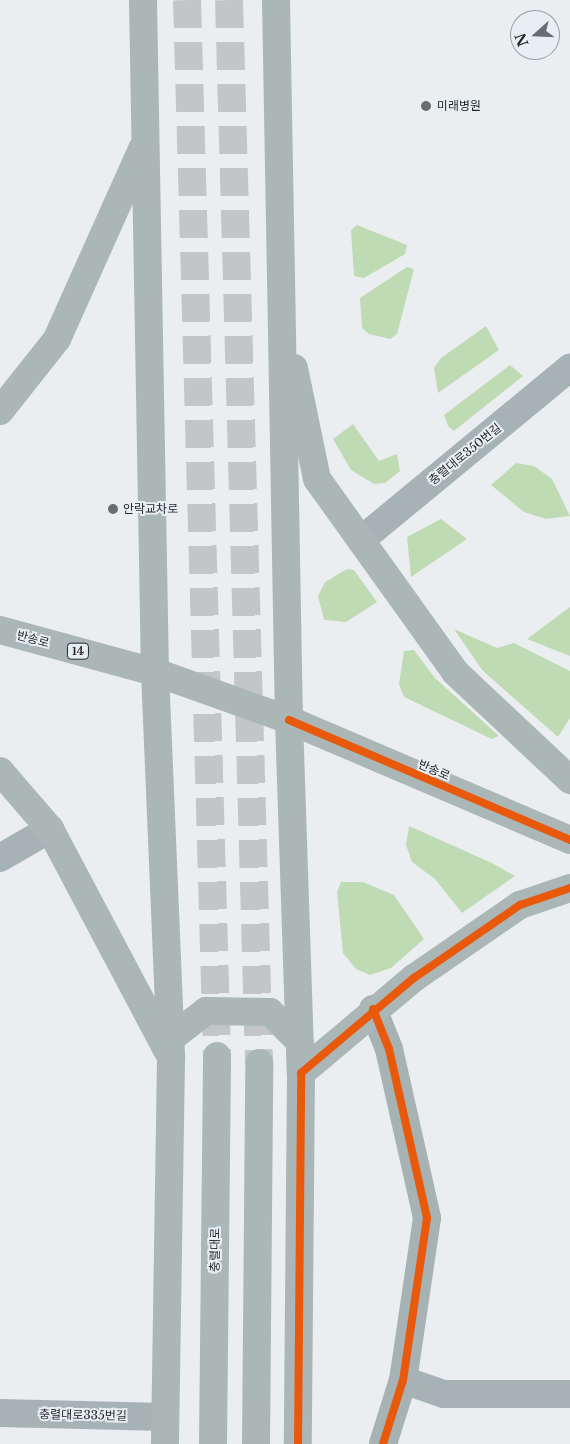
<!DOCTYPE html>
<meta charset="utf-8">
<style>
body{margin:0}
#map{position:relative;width:570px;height:1444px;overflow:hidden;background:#ebeef1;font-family:"Libre Baskerville","Noto Sans KR",serif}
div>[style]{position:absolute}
.green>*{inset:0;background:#bfdbb4}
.major-tunnel>*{height:28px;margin-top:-14px;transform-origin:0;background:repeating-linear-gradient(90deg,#c3c6c9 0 28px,transparent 0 42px)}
.minor>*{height:28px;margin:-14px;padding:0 14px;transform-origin:14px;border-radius:14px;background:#a7b2b4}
.major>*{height:28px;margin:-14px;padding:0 14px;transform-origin:14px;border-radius:14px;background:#abb6b7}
.cycleway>*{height:8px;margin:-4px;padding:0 4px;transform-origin:4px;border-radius:4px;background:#e8590c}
.dots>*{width:14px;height:14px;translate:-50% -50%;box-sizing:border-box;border:2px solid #e8eff4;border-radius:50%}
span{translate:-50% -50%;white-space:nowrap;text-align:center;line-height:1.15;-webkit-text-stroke:4px #e8eff4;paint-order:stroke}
.shield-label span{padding:1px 4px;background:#e8eff4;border:1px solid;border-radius:4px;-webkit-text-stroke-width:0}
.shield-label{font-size:11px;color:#252729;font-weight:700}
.poi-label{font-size:12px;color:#252729}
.left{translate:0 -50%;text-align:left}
.street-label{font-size:12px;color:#252729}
.north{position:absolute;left:510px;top:10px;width:50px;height:50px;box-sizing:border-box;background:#e8eff4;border:1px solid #9a9fa3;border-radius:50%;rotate:250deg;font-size:14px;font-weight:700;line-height:20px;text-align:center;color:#252729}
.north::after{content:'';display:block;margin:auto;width:18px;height:22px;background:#6a6d6f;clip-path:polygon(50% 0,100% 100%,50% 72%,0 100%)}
</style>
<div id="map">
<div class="green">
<i style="clip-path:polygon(357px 225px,407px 245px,405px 254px,364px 278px,354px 276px,351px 230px)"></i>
<i style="clip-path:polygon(407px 267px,414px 269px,397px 334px,390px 339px,369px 334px,362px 328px,360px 298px)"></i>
<i style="clip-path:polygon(486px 326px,499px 350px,438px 393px,434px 368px,441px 358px)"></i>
<i style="clip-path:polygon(510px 365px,523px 376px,454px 431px,448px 426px,444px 415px)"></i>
<i style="clip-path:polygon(353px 424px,379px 461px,397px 454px,400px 471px,385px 483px,374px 484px,351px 470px,333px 439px)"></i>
<i style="clip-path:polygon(516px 463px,534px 466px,552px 479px,570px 516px,546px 519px,524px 512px,491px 485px)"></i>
<i style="clip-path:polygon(441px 519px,467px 539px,411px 577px,407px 537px)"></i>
<i style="clip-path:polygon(347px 569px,354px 570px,377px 602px,346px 622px,324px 620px,318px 596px,325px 582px)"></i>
<i style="clip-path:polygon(570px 607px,570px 656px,527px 639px)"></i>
<i style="clip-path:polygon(454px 629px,497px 648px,514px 643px,570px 671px,570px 718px,558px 737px,482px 670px)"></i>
<i style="clip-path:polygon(414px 650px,435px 678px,499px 736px,492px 739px,404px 697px,399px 684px,404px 651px)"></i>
<i style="clip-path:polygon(409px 826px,492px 863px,515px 876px,462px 913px,435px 879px,412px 862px,406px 845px)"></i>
<i style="clip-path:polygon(341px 882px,363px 882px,394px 895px,424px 939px,391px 968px,370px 975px,356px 969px,343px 953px,337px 892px)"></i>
</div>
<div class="major-tunnel">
<i style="left:187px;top:0;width:1056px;rotate:88.37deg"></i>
<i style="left:229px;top:0;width:1063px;rotate:88.38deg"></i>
</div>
<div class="minor">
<i style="left:361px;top:540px;width:271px;rotate:-39.5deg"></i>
<i style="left:0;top:858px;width:58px;rotate:-30.1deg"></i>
<i style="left:373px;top:1009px;width:43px;rotate:68.2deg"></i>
<i style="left:389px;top:1049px;width:173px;rotate:77.3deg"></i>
<i style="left:427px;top:1218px;width:164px;rotate:98.4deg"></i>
<i style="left:403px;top:1380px;width:67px;rotate:107.4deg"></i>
<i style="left:403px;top:1380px;width:43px;rotate:18.9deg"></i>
<i style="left:444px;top:1394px;width:126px"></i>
<i style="left:0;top:1413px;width:165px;rotate:1.4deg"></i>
</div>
<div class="major">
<i style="left:143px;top:0;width:672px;rotate:88.98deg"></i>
<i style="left:155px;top:672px;width:387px;rotate:87.6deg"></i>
<i style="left:171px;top:1059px;width:385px;rotate:90.9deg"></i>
<i style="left:276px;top:0;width:720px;rotate:88.97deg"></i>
<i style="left:289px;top:720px;width:353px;rotate:88.1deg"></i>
<i style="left:301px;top:1073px;width:371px;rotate:90.5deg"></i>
<i style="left:294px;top:368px;width:113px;rotate:78.3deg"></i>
<i style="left:317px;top:479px;width:237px;rotate:54.4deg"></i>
<i style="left:455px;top:672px;width:158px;rotate:43.2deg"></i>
<i style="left:0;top:411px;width:92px;rotate:-51.6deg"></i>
<i style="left:57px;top:339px;width:208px;rotate:-65.9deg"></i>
<i style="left:0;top:630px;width:161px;rotate:15.2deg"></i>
<i style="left:155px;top:672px;width:142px;rotate:19.7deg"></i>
<i style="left:289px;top:720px;width:306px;rotate:23.1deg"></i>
<i style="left:0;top:771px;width:77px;rotate:49.2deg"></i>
<i style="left:50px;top:829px;width:250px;rotate:62.1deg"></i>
<i style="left:170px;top:1039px;width:46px;rotate:-37.9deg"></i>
<i style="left:206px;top:1011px;width:64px;rotate:0.9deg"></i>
<i style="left:270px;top:1012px;width:42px;rotate:45deg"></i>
<i style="left:301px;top:1073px;width:148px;rotate:-40.1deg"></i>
<i style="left:414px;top:978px;width:129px;rotate:-34.6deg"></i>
<i style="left:520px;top:905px;width:53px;rotate:-18.8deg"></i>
<i style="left:213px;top:1444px;width:388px;rotate:-89.4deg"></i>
<i style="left:256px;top:1444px;width:381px;rotate:-89.5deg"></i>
</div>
<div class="cycleway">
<i style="left:289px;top:720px;width:306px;rotate:23.1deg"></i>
<i style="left:373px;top:1009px;width:43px;rotate:68.2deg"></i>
<i style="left:389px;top:1049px;width:173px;rotate:77.3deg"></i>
<i style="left:427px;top:1218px;width:164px;rotate:98.4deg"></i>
<i style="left:403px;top:1380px;width:67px;rotate:107.4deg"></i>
<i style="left:298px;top:1444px;width:371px;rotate:-89.5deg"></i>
<i style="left:301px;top:1073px;width:148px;rotate:-40.1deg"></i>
<i style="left:414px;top:978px;width:129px;rotate:-34.6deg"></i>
<i style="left:520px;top:905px;width:53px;rotate:-18.8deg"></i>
</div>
<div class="dots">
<i style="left:426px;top:106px;background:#6a6d6f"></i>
<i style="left:113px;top:509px;background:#6a6d6f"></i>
</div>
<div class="shield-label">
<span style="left:78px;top:651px">14</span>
</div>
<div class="poi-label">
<span class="left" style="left:437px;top:106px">미래병원</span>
<span class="left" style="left:123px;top:509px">안락교차로</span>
</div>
<div class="street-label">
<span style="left:465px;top:454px;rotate:-39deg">충렬대로350번길</span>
<span style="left:33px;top:639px;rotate:15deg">반송로</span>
<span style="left:434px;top:770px;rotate:23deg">반송로</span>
<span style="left:215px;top:1250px;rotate:-89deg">충렬대로</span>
<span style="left:83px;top:1415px;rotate:1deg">충렬대로335번길</span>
</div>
<div class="north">N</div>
</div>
